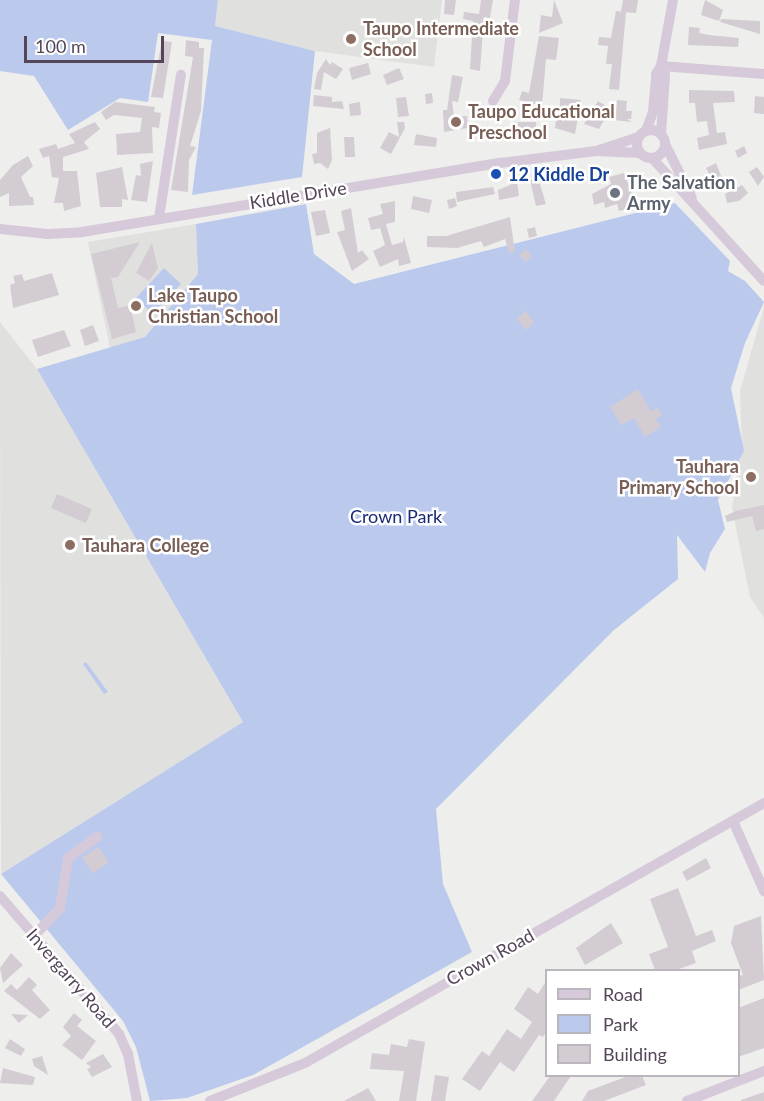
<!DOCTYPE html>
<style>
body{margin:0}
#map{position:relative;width:764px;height:1101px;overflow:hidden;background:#eeefec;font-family:Lato,sans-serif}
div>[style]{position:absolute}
.education>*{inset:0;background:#e0e0de}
.green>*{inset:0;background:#bbc9ed}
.building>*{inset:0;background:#d3ccd3}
.minor>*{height:10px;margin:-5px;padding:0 5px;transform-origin:5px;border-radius:5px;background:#d6c9da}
.minor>.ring{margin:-5px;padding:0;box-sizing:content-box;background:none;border:10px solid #d6c9da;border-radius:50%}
.dots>*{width:16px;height:16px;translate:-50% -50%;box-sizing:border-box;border:3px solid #fff;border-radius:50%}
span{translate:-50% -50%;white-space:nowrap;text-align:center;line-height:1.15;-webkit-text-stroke:5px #fff;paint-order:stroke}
.education-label{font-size:18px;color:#785e54;font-weight:700}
.left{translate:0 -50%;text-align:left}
.right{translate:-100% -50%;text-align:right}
.transit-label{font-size:18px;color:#164399;font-weight:700}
.worship-label{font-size:18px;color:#5b616d;font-weight:700}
.street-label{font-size:18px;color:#554559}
.park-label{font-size:18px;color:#192a78}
.legend{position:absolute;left:545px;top:969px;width:195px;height:108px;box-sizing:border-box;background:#fff;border:2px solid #bbb5bd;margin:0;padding:8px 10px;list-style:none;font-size:18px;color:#554559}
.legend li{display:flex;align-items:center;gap:12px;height:30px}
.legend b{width:30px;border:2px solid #bbb5bd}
.scale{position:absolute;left:24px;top:36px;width:140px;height:27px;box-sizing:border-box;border:3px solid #554559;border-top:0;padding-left:8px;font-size:18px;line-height:21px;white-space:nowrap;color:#554559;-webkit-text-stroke:4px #fff;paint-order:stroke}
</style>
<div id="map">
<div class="education">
<i style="clip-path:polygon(218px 0,442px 0,434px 67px,315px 51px,215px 26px)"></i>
<i style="clip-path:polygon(196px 224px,198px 274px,145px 337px,110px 348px,88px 242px)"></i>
<i style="clip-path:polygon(764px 307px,764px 618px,750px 597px,732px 508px,742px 446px,740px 391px)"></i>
<i style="clip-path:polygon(0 322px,37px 369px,243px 722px,1px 874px)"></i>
</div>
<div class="green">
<i style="clip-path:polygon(0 0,218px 0,215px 26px,315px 51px,302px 177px,192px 195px,212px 40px,158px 33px,148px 102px,120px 98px,68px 130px,34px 76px,0 71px)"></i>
<i style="clip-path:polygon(675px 203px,730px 261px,728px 271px,745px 281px,764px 302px,745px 343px,731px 388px,744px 451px,718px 500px,725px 529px,710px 553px,705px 572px,677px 535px,678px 579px,614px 630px,436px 809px,443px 884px,472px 952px,253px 1075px,187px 1098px,150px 1101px,136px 1047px,123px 1021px,1px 874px,243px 722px,37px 369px,145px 337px,198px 274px,196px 224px,306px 204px,314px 254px,354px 284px)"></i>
<i style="clip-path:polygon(164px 268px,181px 284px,153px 314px,136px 298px)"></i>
<i style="clip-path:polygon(86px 662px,108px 692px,104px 694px,83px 664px)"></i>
</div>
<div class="building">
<i style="clip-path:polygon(445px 0,456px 0,454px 15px,444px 14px)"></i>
<i style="clip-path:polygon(481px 0,493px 0,490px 18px,484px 17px,480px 71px,470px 69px,473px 21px,463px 19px,464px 12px,479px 14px)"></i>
<i style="clip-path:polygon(554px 0,563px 23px,539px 33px,541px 15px,552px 17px)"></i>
<i style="clip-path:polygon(623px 0,638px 0,636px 13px,621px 12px)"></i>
<i style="clip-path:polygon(705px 0,723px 10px,719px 21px,701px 15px)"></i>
<i style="clip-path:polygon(616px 11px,626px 12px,619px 90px,609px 89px,612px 64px,606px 64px,608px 46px,598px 45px,599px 37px,611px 38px)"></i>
<i style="clip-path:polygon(721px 19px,760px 21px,760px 34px,720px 22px)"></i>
<i style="clip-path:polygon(689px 27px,700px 28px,699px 33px,709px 35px,739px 38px,738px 47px,688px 45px)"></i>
<i style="clip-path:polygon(539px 36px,559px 38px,556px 60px,546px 59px,542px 106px,519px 100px,522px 91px,529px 93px)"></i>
<i style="clip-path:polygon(186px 40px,199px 42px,199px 48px,204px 48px,201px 111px,190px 146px,196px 147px,189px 160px,188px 192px,171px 190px,193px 57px,185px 56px)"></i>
<i style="clip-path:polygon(162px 41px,172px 42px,163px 98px,151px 97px)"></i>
<i style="clip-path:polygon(326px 59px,330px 65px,332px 62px,343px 69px,336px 79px,324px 72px,321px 90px,314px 89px,317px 73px)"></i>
<i style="clip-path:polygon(368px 63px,371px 74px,352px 80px,349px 68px)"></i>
<i style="clip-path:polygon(399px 68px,404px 79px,387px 85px,383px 75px)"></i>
<i style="clip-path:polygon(452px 75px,463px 77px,458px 102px,452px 101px,454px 117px,467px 116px,468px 128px,444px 132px,443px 110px,447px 110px)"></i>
<i style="clip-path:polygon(689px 90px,734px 91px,735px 102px,713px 103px,717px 133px,725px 132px,727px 144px,699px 150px,697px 138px,709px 135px,707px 121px,697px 122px,695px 103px,689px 103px)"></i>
<i style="clip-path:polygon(432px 93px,433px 103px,426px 104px,425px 94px)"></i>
<i style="clip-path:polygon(314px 95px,332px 97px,332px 102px,342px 101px,344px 109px,313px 106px)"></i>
<i style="clip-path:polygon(755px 96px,764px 97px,764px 114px,754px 113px)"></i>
<i style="clip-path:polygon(406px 97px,409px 116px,398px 117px,396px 98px)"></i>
<i style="clip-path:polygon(560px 98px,581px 100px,575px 134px,555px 128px,556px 120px,560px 120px)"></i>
<i style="clip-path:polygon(617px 100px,627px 101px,626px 111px,632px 111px,631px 119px,627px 119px,632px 122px,605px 119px,599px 129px,584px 124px,598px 101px,616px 112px)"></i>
<i style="clip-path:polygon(115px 102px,155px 107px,154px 112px,161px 113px,159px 128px,152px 127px,153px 153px,117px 155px,116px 134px,140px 132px,142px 118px,114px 115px,106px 120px,101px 112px)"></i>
<i style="clip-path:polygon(360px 102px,361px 115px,350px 116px,349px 104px)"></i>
<i style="clip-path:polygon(95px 122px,100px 129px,84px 142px,89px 149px,63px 157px,63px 171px,77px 171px,81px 206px,64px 211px,63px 203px,54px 203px,59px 178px,52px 177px,49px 156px,43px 158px,39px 149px,56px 144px,58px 149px,75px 143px,69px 134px)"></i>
<i style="clip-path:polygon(397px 122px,404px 122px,405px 128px,391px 154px,380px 148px,389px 132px,399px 137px)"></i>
<i style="clip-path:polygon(514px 122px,536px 122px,536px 132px,514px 140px)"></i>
<i style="clip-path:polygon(330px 128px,332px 160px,328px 169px,320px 163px,314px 164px,312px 154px,317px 153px,317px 133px)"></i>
<i style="clip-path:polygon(416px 134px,437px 138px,436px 147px,414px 145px)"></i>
<i style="clip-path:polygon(344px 137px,354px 137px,355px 157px,345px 157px)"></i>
<i style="clip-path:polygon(744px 146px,747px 153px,738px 158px,735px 151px)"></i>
<i style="clip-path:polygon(28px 156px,33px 166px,21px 177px,30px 197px,33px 197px,34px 205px,9px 206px,9px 193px,0 197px,0 180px,13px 165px)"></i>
<i style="clip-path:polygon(153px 161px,147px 202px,131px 200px,136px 175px,141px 176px,140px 164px)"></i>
<i style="clip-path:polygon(716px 163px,723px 181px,715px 185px,706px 168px)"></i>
<i style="clip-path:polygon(122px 167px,128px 200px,122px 199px,122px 207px,100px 207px,96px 173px)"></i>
<i style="clip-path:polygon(757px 167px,764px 177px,758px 186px,749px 172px)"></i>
<i style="clip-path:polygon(624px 173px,637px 206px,619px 211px,617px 204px,605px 208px,604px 202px,594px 205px,592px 194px,611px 184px,609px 177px)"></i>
<i style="clip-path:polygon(538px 178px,546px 204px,536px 206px,530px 180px)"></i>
<i style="clip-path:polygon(517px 182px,519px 196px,499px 200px,498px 190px)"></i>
<i style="clip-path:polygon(742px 185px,748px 193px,739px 201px,727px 203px,725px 194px)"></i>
<i style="clip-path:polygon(493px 187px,495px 194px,457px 202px,456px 192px)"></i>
<i style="clip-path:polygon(413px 196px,432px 200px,429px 213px,411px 209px)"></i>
<i style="clip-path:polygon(455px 198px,457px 206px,449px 209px,447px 200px)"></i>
<i style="clip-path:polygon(395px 201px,395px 222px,386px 224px,392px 245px,403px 242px,404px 237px,411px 263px,399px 266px,398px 259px,380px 267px,373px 251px,385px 245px,380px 228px,371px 230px,368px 218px,383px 214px,380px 204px)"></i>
<i style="clip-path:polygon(351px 208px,358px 253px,362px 250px,369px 259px,352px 271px,337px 232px,345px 230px,341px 211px)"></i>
<i style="clip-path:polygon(325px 210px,330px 233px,316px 236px,311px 212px)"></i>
<i style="clip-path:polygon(510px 217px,515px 252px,509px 253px,505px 239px,484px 247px,481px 241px,457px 248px,427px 247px,427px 236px,446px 236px)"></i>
<i style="clip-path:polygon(535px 227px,537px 236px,529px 238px,527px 229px)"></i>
<i style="clip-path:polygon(140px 242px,118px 277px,111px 278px,118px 308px,130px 305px,136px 332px,112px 339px,91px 254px)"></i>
<i style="clip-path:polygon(152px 243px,158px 268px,149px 281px,136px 273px)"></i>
<i style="clip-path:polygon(526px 249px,532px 256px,525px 262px,519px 255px)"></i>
<i style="clip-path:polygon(52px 273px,59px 295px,13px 308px,10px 285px,15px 283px,13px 276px,22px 274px,24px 281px)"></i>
<i style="clip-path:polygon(525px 311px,534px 322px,526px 330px,517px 319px)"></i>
<i style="clip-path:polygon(93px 325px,99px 341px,85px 346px,80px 330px)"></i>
<i style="clip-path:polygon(64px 330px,71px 346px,38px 357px,32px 340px)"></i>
<i style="clip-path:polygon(638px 389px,651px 411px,658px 408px,662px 415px,656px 419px,661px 427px,645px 437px,634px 418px,621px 425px,610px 407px)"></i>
<i style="clip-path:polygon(57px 494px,92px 509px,86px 523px,51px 508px)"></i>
<i style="clip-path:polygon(764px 505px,764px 529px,756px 531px,752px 516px,727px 522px,725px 516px,736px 511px)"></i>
<i style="clip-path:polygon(98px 847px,109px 862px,93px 873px,82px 858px)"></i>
<i style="clip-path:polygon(706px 858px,711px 868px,687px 881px,682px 872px)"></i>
<i style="clip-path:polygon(678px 888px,696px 936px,712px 930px,716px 941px,692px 951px,696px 963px,676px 970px,655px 970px,649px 954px,668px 947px,650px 899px)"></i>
<i style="clip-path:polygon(761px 916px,764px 980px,738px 990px,738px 976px,743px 975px,731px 943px,734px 926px)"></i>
<i style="clip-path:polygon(611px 923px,623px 943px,585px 965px,576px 948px)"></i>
<i style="clip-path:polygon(11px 953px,23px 965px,3px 983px,0 968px)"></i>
<i style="clip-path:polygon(29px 977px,37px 985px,32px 990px,50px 1010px,40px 1019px,4px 991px,11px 984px,17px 990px)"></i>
<i style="clip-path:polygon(546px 981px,546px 1032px,543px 1037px,539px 1035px,514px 1072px,500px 1062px,480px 1091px,462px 1079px,482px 1051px,489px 1056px,507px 1029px,521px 1039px,532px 1022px,514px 1009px,528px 987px,538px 994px)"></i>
<i style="clip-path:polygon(764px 998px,764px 1048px,738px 1057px,738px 1008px)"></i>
<i style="clip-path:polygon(74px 1013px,82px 1020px,77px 1026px,96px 1041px,82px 1060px,62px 1045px,71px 1036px,63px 1027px)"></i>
<i style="clip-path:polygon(11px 1014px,28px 1015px,19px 1023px)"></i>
<i style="clip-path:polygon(10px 1039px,25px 1049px,21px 1056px,5px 1048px)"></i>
<i style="clip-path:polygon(409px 1039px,425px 1042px,416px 1101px,399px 1101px,404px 1071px,370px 1069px,372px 1053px,389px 1055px,391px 1044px,407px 1047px)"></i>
<i style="clip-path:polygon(103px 1054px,112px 1067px,92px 1077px,87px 1069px,91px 1067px,86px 1063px)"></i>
<i style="clip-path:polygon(42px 1056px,48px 1075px,34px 1066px,32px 1059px)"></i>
<i style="clip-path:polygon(3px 1068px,35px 1077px,33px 1085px,0 1083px)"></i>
<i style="clip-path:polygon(435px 1075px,449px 1077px,445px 1101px,431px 1101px)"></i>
<i style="clip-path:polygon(550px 1076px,571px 1076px,554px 1101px,532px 1101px)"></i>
<i style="clip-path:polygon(628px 1076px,642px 1076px,646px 1085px,604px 1101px,582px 1101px,588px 1091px)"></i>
<i style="clip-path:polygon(368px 1088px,376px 1101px,344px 1101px)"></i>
<i style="clip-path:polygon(764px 1092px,764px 1101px,741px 1101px,741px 1100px)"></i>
</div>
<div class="minor">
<i style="left:661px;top:66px;width:103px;rotate:4.4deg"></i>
<i style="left:493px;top:101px;width:23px;rotate:-59deg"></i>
<i style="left:505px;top:81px;width:82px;rotate:-83deg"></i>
<i class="ring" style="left:637px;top:130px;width:18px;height:18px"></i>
<i style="left:646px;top:131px;width:20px;rotate:-70deg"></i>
<i style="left:653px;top:112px;width:38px;rotate:-85deg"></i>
<i style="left:656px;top:74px;width:9px;rotate:-58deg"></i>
<i style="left:661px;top:66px;width:67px;rotate:-79.7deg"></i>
<i style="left:661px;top:134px;width:59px;rotate:-86.1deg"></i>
<i style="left:665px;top:75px;width:10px;rotate:-114deg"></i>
<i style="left:665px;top:144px;width:60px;rotate:63.4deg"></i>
<i style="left:596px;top:151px;width:45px;rotate:-18deg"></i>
<i style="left:652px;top:158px;width:166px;rotate:47.7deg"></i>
<i style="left:159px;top:218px;width:145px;rotate:-81.3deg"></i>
<i style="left:0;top:229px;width:48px;rotate:5.9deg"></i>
<i style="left:48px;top:234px;width:34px;rotate:-3deg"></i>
<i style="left:82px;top:232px;width:424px;rotate:-9.4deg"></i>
<i style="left:500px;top:163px;width:97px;rotate:-7.1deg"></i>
<i style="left:596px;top:151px;width:44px;rotate:2.6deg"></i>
<i style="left:733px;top:821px;width:77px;rotate:66.1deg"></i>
<i style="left:0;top:896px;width:182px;rotate:49.2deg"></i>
<i style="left:119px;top:1034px;width:22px;rotate:66deg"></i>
<i style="left:128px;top:1054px;width:48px;rotate:79.2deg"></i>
<i style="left:35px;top:935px;width:37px;rotate:-47deg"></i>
<i style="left:60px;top:908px;width:51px;rotate:-80.9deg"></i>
<i style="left:68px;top:858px;width:36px;rotate:-36deg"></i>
<i style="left:210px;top:1101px;width:102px;rotate:-21.8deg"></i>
<i style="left:305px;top:1063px;width:528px;rotate:-29.53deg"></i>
<i style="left:687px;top:1101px;width:83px;rotate:-21.3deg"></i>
</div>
<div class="dots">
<i style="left:351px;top:39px;background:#8d6e63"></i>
<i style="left:456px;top:122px;background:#8d6e63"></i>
<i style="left:496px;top:174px;background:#1a4fb4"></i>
<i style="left:615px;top:193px;background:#6b7280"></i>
<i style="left:136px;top:306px;background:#8d6e63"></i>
<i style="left:751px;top:477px;background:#8d6e63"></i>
<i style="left:70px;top:545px;background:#8d6e63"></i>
</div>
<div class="education-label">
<span class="left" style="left:363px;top:39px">Taupo Intermediate<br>School</span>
<span class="left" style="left:468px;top:122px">Taupo Educational<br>Preschool</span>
<span class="left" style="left:148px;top:306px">Lake Taupo<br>Christian School</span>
<span class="right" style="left:739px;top:477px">Tauhara<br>Primary School</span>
<span class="left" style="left:82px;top:545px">Tauhara College</span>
</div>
<div class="transit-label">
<span class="left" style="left:508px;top:174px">12 Kiddle Dr</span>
</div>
<div class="worship-label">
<span class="left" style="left:627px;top:193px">The Salvation<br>Army</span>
</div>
<div class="street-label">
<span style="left:298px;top:195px;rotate:-9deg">Kiddle Drive</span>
<span style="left:490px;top:957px;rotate:-29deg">Crown Road</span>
<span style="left:71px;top:978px;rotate:49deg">Invergarry Road</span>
</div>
<div class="park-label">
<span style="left:396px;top:516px">Crown Park</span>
</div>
<ul class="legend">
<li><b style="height:8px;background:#d6c9da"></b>Road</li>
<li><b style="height:16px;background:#bbc9ed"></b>Park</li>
<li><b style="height:16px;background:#d3ccd3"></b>Building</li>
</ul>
<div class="scale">100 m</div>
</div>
